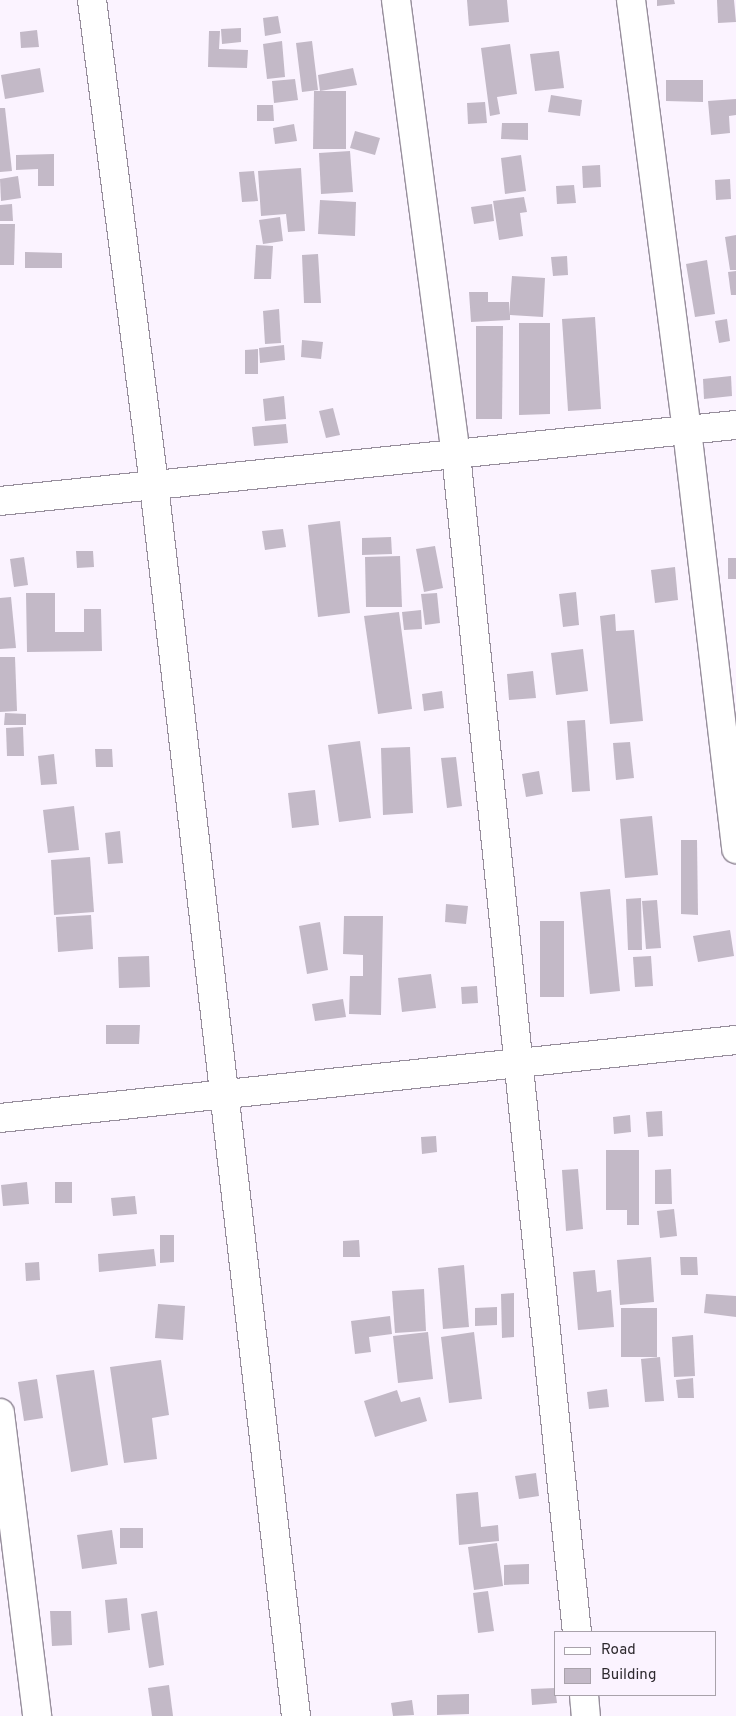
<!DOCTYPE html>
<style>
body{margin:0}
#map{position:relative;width:736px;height:1716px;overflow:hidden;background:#fbf3ff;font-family:Overpass,sans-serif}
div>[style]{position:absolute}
.building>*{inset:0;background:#c3b9c7}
.roads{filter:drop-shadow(1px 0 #978e9c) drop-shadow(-1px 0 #978e9c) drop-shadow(0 1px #978e9c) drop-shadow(0 -1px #978e9c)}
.minor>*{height:28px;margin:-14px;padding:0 14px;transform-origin:14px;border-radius:14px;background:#fff}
span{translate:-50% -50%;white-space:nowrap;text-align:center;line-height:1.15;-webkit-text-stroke:5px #fbf3ff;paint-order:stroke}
.legend{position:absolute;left:554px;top:1631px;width:162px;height:65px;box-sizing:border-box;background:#fbf3ff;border:1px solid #a9a2ab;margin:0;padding:6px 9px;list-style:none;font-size:15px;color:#2d292e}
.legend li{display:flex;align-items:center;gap:10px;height:25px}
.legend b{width:25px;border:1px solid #a9a2ab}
</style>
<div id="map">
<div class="building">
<i style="clip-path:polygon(467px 0,507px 0,509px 22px,469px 26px)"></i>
<i style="clip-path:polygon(657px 0,674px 0,675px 4px,657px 6px)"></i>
<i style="clip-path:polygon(717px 0,734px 0,736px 22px,718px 23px)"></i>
<i style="clip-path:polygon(278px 16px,281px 33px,265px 36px,263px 18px)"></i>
<i style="clip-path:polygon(241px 28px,241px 42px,222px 44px,221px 29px)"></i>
<i style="clip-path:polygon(37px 30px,39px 47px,21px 48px,20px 32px)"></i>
<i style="clip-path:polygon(209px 31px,220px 31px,219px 49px,248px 50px,247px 68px,208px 67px)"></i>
<i style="clip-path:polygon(282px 41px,285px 77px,267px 79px,263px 44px)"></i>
<i style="clip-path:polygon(312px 41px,318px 90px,302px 92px,296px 43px)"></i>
<i style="clip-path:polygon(510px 44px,517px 94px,497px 97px,500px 114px,490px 116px,481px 48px)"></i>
<i style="clip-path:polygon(559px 51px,564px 88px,535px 91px,530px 54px)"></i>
<i style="clip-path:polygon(40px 68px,44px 92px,5px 99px,1px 75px)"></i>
<i style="clip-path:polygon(353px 68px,357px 85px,320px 91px,318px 75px)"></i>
<i style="clip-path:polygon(295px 79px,298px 100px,274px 103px,272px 81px)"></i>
<i style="clip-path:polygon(666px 80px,703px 80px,703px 102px,666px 101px)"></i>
<i style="clip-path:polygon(314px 91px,346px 91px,346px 149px,313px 149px)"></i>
<i style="clip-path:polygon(551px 95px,582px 100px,580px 116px,548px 112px)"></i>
<i style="clip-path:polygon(736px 99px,736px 115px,729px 116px,730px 133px,711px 135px,708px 101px)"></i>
<i style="clip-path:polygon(485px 102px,487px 123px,468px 124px,467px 103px)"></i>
<i style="clip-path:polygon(257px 105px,273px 105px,274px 121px,257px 121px)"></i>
<i style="clip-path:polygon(0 108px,5px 108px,12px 171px,0 172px)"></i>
<i style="clip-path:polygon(502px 123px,528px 123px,528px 140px,501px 139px)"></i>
<i style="clip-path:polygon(294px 124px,297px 141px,275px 144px,273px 128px)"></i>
<i style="clip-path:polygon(355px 131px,380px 138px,375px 155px,350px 148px)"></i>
<i style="clip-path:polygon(350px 151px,353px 192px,321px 194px,319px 153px)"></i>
<i style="clip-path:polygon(54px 154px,54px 186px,38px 186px,38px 169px,16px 170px,16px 155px)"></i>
<i style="clip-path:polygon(521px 155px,526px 191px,505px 194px,501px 158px)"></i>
<i style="clip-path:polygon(600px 165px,601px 187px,583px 188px,582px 166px)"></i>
<i style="clip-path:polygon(301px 168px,305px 231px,288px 232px,286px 214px,261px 216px,258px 171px)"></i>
<i style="clip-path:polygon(254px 171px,258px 201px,242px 202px,239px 172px)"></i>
<i style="clip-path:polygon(18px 176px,21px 198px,1px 201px,0 179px)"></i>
<i style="clip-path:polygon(730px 179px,731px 199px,716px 200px,715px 180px)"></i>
<i style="clip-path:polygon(574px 185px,576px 203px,557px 204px,556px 186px)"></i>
<i style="clip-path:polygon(524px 197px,527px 212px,520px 213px,523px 236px,499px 240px,493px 201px)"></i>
<i style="clip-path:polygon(320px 200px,356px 202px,355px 236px,318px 234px)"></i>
<i style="clip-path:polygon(12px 204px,13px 221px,0 221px,0 205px)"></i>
<i style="clip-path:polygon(492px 204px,494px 221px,474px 224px,471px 207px)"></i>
<i style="clip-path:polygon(280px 217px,283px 241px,263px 244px,259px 220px)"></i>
<i style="clip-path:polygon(0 224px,15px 224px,14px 265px,0 265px)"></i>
<i style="clip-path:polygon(736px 235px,736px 270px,730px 270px,725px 237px)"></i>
<i style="clip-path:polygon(256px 245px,273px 246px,271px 279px,254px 279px)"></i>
<i style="clip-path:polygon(25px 252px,62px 253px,62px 268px,25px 268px)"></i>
<i style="clip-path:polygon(318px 254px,321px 303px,304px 303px,302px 255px)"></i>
<i style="clip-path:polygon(567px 256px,568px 275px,553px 276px,551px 257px)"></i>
<i style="clip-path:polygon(707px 260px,715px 314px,695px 317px,686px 264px)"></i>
<i style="clip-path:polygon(736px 271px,736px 295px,731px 295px,728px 272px)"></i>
<i style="clip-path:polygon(512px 276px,545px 278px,543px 317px,510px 315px,510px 320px,471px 322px,469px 292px,488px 292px,488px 302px,509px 302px,509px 315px)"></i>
<i style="clip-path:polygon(279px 309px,281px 343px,265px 344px,263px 311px)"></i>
<i style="clip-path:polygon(595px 317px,601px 409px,568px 411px,562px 319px)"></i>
<i style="clip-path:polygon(727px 319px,730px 341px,719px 343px,715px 321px)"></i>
<i style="clip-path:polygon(519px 323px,550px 323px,550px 414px,519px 415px)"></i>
<i style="clip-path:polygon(476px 326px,503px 326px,502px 419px,476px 419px)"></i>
<i style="clip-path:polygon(302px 340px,323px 342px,321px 359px,301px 357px)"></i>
<i style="clip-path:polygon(284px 345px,285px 360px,260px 363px,259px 348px)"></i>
<i style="clip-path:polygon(258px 349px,258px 374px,245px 374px,245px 350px)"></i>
<i style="clip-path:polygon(731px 376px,732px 396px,704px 399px,703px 379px)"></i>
<i style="clip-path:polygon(284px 396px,286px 419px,265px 421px,263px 399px)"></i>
<i style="clip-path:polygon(333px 408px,340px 435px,326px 438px,319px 411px)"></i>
<i style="clip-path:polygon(286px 424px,288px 443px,254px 446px,252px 427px)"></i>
<i style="clip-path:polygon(340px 521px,350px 613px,318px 617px,308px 525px)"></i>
<i style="clip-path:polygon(283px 529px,286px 547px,265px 550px,262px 531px)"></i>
<i style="clip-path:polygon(391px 537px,392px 554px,362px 555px,362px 538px)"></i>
<i style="clip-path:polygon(435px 546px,443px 588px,424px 592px,416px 549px)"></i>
<i style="clip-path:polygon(76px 551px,93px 551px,94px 567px,77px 568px)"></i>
<i style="clip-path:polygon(400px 556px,402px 607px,366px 607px,365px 557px)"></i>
<i style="clip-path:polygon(24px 557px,28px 585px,14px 587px,10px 559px)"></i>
<i style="clip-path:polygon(728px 558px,736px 558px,736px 579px,728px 579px)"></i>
<i style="clip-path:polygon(675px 567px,678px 600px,655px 603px,651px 570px)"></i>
<i style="clip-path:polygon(576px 592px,579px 625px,563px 627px,559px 594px)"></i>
<i style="clip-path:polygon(26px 593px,55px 593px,55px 632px,84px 632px,84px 609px,101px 609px,102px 651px,27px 652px)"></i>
<i style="clip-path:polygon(437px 593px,440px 623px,425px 625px,421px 594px)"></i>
<i style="clip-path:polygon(11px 597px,16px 648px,0 649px,0 598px)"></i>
<i style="clip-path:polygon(421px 610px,422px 629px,404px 630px,402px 612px)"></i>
<i style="clip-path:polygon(399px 612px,412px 709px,378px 714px,364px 616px)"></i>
<i style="clip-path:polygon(615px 614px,616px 631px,634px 630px,643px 721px,610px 724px,600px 616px)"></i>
<i style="clip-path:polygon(583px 649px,588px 691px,556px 695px,551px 653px)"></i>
<i style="clip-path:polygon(0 657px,15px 657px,17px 711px,0 712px)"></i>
<i style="clip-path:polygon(533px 671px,536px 698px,509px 700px,507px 674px)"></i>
<i style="clip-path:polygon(442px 691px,444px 708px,424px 711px,422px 694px)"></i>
<i style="clip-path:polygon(5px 713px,26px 714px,26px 725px,4px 725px)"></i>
<i style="clip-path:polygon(585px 720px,590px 791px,572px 792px,567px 721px)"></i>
<i style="clip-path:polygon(23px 727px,24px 756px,7px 756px,6px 728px)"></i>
<i style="clip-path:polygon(360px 741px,371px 818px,339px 822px,328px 745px)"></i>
<i style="clip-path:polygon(630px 742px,634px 778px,616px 780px,613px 743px)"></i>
<i style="clip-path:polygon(410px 747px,413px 813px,383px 815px,381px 748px)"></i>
<i style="clip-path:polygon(95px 749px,112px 749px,113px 767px,96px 767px)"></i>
<i style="clip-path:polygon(54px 754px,57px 784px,41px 785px,38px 756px)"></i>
<i style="clip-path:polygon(456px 757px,462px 806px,447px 808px,441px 758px)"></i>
<i style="clip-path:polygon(539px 771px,543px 794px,526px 797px,522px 774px)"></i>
<i style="clip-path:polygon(315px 790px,319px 825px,292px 828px,288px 793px)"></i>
<i style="clip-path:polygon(74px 806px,79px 850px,48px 853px,43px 810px)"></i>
<i style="clip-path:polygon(652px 816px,658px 875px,625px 878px,620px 819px)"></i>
<i style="clip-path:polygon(120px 831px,123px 863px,108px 864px,105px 833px)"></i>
<i style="clip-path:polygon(681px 840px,697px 840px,698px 915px,681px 914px)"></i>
<i style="clip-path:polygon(90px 857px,94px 912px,54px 915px,51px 860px)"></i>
<i style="clip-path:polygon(610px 889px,620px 991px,590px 994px,580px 892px)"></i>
<i style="clip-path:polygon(641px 898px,642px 950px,628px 950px,626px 899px)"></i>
<i style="clip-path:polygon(657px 900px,661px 948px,646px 949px,642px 901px)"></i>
<i style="clip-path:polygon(446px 904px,468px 906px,466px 924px,445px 922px)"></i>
<i style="clip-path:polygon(91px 915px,93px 949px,58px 952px,56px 917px)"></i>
<i style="clip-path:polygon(344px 916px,383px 916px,381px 1015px,349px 1014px,350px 976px,363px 976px,363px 955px,343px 954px)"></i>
<i style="clip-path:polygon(540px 921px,564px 921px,564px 997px,540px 997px)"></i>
<i style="clip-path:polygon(320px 922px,328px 970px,307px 974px,299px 926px)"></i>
<i style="clip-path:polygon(730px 930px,734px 956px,698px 962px,693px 936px)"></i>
<i style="clip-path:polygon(149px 956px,150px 987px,119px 988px,118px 957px)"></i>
<i style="clip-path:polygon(651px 956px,653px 986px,635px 987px,633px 957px)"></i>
<i style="clip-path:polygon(431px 974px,436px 1008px,402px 1012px,398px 978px)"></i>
<i style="clip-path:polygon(477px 986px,478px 1003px,462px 1004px,461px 987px)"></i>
<i style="clip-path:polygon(343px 999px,346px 1017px,315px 1021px,312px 1004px)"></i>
<i style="clip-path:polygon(106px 1025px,140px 1025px,139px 1044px,106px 1044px)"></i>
<i style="clip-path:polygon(662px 1111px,663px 1136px,648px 1137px,646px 1112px)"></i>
<i style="clip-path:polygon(630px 1115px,631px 1132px,614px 1134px,613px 1117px)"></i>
<i style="clip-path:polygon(436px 1136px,437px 1152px,422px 1154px,421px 1137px)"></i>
<i style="clip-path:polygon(606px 1150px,639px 1150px,639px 1225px,627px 1225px,627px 1210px,606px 1210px)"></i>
<i style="clip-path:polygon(578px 1169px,583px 1229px,566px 1231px,562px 1170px)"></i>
<i style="clip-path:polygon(671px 1169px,672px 1204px,655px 1204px,655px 1170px)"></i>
<i style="clip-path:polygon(27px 1182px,29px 1204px,3px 1206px,1px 1185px)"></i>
<i style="clip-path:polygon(55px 1182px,72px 1182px,72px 1203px,55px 1203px)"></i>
<i style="clip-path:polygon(135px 1196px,137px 1214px,113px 1216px,111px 1198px)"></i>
<i style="clip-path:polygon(674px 1209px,677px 1236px,660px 1238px,657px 1211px)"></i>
<i style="clip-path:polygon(160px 1235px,174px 1235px,174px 1262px,160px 1263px)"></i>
<i style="clip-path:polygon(359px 1240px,360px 1257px,343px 1257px,343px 1241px)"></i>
<i style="clip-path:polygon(154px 1249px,156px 1266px,99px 1272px,98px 1254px)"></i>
<i style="clip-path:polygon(651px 1257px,654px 1302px,620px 1305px,617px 1260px)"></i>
<i style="clip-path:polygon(680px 1257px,697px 1257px,698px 1275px,681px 1275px)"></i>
<i style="clip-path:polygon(39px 1262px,40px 1280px,26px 1281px,25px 1263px)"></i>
<i style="clip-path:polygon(464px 1265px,469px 1327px,443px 1329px,438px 1268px)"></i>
<i style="clip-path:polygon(595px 1270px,597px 1292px,611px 1290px,614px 1327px,578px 1330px,573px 1272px)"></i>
<i style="clip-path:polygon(424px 1289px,426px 1331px,395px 1333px,392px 1291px)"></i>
<i style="clip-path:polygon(514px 1293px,514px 1337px,502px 1338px,501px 1294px)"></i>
<i style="clip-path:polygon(706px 1294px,736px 1296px,736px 1317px,704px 1313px)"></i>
<i style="clip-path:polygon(158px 1304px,185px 1306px,183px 1340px,155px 1338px)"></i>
<i style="clip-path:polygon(497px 1307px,497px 1325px,475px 1326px,475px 1308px)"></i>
<i style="clip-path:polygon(621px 1308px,657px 1308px,657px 1357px,621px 1357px)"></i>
<i style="clip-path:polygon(390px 1316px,392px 1334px,369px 1337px,371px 1352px,355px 1354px,351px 1321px)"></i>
<i style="clip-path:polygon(428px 1332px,433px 1379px,398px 1383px,393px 1336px)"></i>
<i style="clip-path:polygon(474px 1332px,482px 1399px,449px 1403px,441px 1337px)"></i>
<i style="clip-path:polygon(693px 1335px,695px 1376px,674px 1377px,672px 1337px)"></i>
<i style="clip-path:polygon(660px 1357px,664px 1401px,645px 1402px,641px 1359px)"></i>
<i style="clip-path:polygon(161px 1360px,169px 1415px,152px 1418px,157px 1459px,124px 1463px,110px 1367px)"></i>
<i style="clip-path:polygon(94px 1370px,108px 1465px,71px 1472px,56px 1375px)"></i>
<i style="clip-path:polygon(693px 1378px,694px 1398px,678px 1398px,676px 1380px)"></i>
<i style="clip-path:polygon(37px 1379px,43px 1418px,24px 1421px,18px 1382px)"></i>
<i style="clip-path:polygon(607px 1389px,609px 1407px,589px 1409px,587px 1392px)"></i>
<i style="clip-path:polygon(397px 1390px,401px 1402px,420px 1397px,427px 1421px,375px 1437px,364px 1401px)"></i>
<i style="clip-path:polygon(536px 1473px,539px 1496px,519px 1499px,515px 1476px)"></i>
<i style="clip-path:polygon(478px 1492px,481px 1527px,498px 1525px,499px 1541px,459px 1545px,456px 1494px)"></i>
<i style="clip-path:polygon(120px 1528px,143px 1528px,143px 1548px,120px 1548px)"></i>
<i style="clip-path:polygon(112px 1530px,117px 1564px,82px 1569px,77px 1535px)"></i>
<i style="clip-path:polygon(497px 1543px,503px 1586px,474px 1590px,468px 1547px)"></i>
<i style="clip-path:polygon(529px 1564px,529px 1584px,504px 1585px,504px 1565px)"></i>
<i style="clip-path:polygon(488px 1591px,494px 1631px,478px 1633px,473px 1593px)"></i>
<i style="clip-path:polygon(127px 1598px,130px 1630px,108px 1633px,105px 1600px)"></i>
<i style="clip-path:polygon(50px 1611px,71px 1611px,72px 1645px,52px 1646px)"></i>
<i style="clip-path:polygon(157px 1611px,164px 1665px,149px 1668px,141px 1614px)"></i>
<i style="clip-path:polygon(169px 1685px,173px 1716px,152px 1716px,148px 1688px)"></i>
<i style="clip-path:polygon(555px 1688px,557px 1703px,532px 1705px,531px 1689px)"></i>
<i style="clip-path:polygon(469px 1694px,469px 1714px,437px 1715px,437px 1695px)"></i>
<i style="clip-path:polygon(412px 1700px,414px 1715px,393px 1716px,391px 1703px)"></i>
</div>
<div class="roads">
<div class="minor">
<i style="left:92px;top:0;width:489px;rotate:82.7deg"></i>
<i style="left:154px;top:485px;width:1239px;rotate:83.42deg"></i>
<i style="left:396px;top:0;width:458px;rotate:82.5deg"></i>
<i style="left:456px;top:454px;width:1184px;rotate:84.14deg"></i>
<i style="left:631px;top:0;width:434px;rotate:82.6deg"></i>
<i style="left:687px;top:430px;width:422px;rotate:83.3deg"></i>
<i style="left:0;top:501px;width:740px;rotate:-5.9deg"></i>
<i style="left:0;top:1118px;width:740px;rotate:-6.05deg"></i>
<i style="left:0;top:1413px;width:305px;rotate:83deg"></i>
<i style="left:584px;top:1695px;width:21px;rotate:85deg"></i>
</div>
</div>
<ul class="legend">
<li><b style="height:6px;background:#fff"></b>Road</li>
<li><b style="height:14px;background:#c3b9c7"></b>Building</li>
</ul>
</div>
